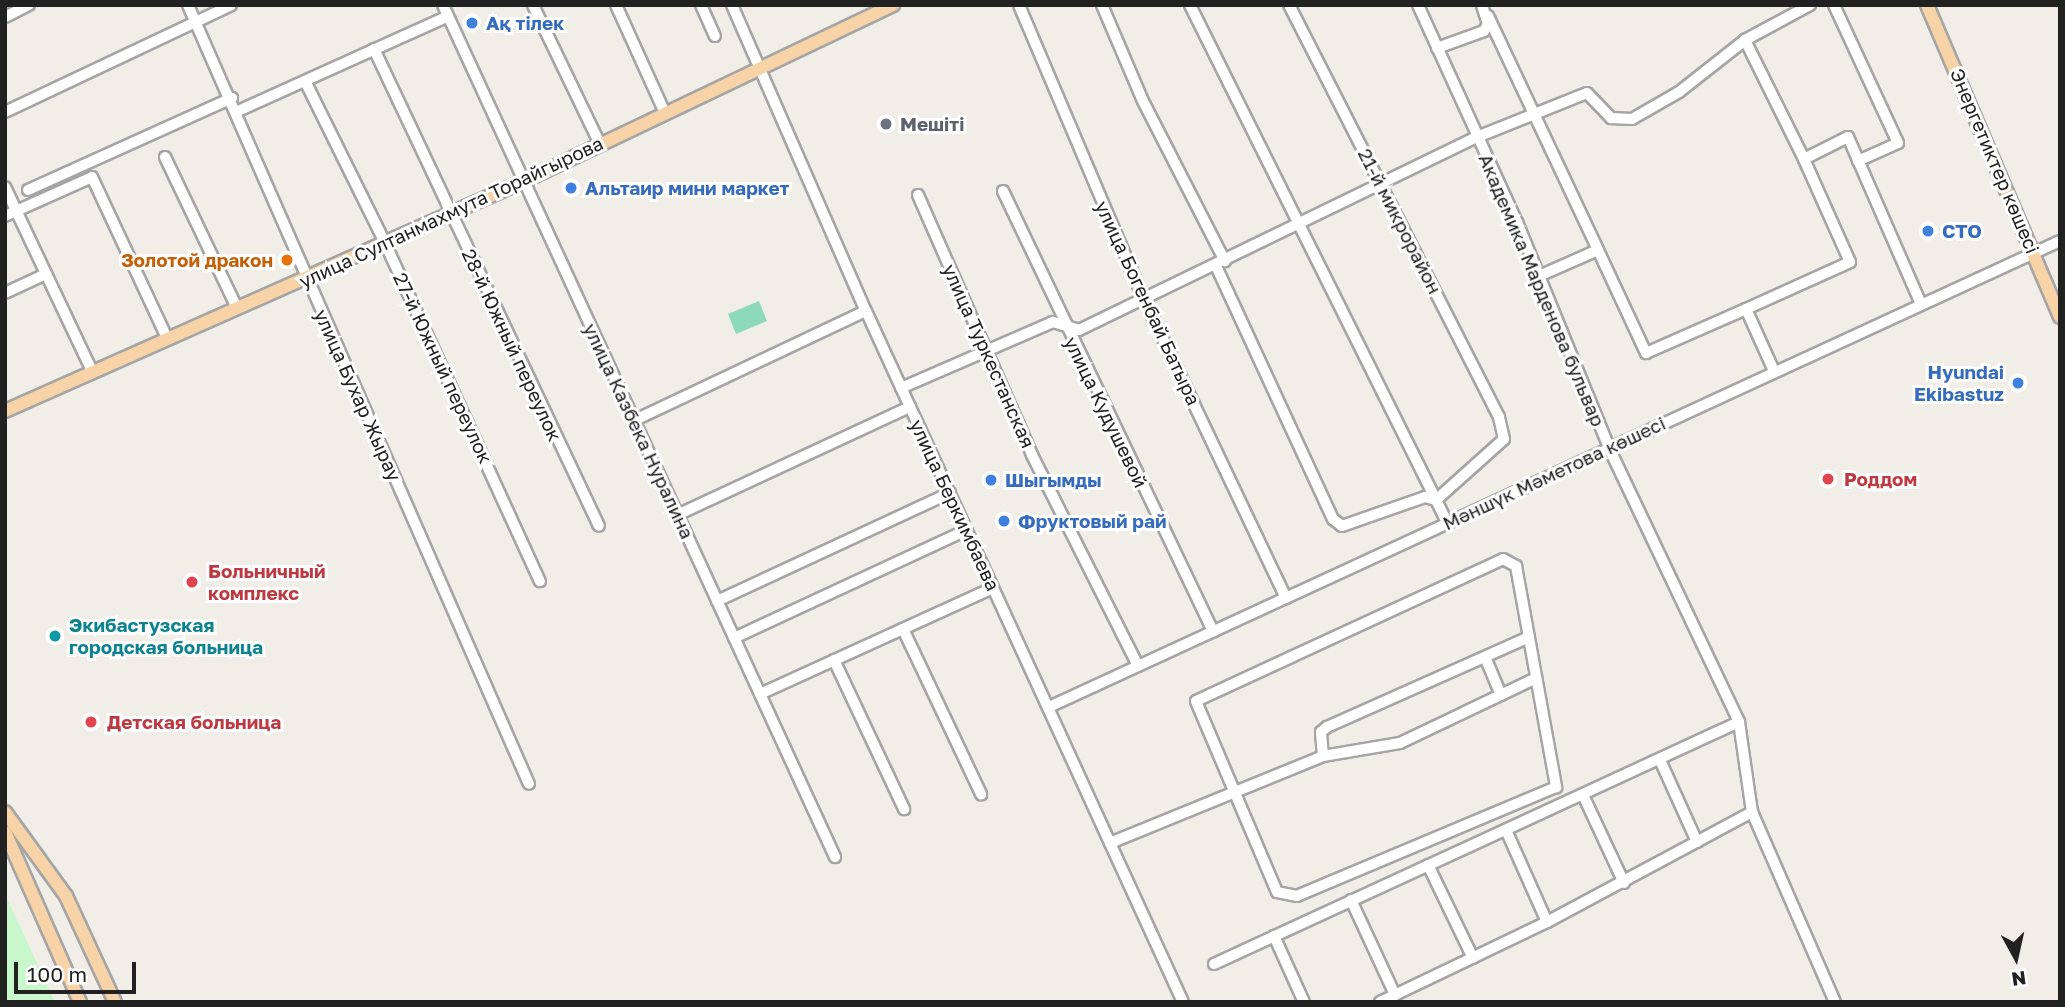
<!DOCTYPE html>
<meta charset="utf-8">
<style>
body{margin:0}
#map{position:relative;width:2065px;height:1007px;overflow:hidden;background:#f1eee8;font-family:"Golos Text",sans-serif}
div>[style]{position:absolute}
.park>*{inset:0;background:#c9f7cc}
.pitch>*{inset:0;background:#8cdabb}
.roads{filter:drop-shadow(2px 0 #a5a5a5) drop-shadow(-2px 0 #a5a5a5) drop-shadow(0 2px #a5a5a5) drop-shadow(0 -2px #a5a5a5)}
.minor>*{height:10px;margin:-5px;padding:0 5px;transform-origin:5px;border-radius:5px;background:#fff}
.major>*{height:12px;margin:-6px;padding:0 6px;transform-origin:6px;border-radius:6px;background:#f7d3a7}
.dots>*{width:19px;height:19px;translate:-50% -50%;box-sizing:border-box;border:4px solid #fff;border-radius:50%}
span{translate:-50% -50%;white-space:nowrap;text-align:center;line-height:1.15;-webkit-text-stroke:6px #fff;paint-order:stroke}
.shop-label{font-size:19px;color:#366cbe;font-weight:700}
.left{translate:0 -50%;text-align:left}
.right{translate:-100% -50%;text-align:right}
.worship-label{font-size:19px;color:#5b616d;font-weight:700}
.street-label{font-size:19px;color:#212121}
.food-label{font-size:19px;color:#c56008;font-weight:700}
.health-label{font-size:19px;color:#be3a42;font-weight:700}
.culture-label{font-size:19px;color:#0d838f;font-weight:700}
.frame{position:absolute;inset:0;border:7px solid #212121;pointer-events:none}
.north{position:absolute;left:1981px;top:923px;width:70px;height:70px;-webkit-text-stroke:5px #fff;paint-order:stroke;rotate:172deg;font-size:19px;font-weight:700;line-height:28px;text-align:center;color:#212121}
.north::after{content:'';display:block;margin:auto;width:24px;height:32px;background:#212121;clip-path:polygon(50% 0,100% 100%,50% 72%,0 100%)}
.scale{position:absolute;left:14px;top:962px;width:122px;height:32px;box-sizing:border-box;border:4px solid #212121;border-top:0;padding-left:9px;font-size:21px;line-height:24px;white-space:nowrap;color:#212121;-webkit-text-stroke:5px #fff;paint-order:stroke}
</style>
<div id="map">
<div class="park">
<i style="clip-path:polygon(5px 894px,55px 1002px,5px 1002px)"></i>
</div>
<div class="pitch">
<i style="clip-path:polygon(759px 301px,767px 321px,736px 334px,728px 314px)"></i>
</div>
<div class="roads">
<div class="minor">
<i style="left:188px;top:5px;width:850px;rotate:66.36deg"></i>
<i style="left:443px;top:5px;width:938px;rotate:65.29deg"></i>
<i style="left:533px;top:5px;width:154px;rotate:64.3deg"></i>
<i style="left:616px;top:5px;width:119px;rotate:65.6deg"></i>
<i style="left:701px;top:5px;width:34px;rotate:66deg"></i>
<i style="left:732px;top:5px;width:334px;rotate:66.4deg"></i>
<i style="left:866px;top:311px;width:760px;rotate:65.36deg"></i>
<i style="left:1019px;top:5px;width:319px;rotate:67deg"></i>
<i style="left:1144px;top:299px;width:331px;rotate:64.6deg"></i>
<i style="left:1102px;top:5px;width:104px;rotate:66.9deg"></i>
<i style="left:1143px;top:101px;width:180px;rotate:62.9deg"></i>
<i style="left:1190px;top:5px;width:577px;rotate:63.57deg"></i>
<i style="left:1418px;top:5px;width:239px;rotate:65.5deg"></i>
<i style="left:1517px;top:222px;width:244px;rotate:67.8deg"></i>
<i style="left:1609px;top:448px;width:303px;rotate:64.6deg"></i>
<i style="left:1739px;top:722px;width:91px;rotate:81.8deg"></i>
<i style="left:1752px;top:812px;width:207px;rotate:66.4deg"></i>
<i style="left:1834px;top:5px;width:152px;rotate:65.1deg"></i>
<i style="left:1898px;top:143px;width:44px;rotate:155.8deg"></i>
<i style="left:1488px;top:16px;width:259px;rotate:64.8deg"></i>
<i style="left:5px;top:17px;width:27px;rotate:-27deg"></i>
<i style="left:1437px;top:48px;width:50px;rotate:-19.9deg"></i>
<i style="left:1484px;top:31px;width:8px;rotate:-60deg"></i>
<i style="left:1488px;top:24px;width:20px;rotate:-108deg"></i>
<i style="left:374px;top:49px;width:527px;rotate:64.75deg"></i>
<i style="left:305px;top:81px;width:181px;rotate:63.7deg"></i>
<i style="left:385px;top:243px;width:372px;rotate:65.4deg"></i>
<i style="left:238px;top:111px;width:230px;rotate:-24.3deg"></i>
<i style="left:5px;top:112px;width:250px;rotate:-25.3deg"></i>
<i style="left:165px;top:157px;width:167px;rotate:64.5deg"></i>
<i style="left:1804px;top:159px;width:133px;rotate:-116.4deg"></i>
<i style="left:1745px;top:40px;width:74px;rotate:-28.3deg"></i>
<i style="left:5px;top:187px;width:204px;rotate:64.7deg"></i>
<i style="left:28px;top:190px;width:224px;rotate:-24.3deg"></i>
<i style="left:1003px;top:191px;width:488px;rotate:64.5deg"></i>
<i style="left:918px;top:195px;width:284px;rotate:66.3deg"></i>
<i style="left:1032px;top:455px;width:236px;rotate:63.3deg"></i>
<i style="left:5px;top:216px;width:95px;rotate:-24.1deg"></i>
<i style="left:92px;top:177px;width:178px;rotate:65deg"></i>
<i style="left:1216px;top:266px;width:279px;rotate:65.2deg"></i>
<i style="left:1333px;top:519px;width:11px;rotate:38deg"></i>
<i style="left:1342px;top:526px;width:88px;rotate:-19.3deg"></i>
<i style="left:1425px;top:497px;width:11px;rotate:15deg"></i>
<i style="left:1436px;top:500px;width:91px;rotate:-41.9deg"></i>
<i style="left:1504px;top:439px;width:23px;rotate:-103deg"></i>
<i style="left:1499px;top:417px;width:462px;rotate:-117deg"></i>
<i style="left:1539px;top:276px;width:64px;rotate:-23.8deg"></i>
<i style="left:1598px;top:250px;width:114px;rotate:65deg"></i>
<i style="left:1646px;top:353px;width:109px;rotate:-23.7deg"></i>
<i style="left:5px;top:293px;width:45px;rotate:-24.9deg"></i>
<i style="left:1774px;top:371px;width:68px;rotate:-114.3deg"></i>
<i style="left:1746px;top:309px;width:114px;rotate:-24.3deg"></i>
<i style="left:1850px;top:262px;width:113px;rotate:-114.1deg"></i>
<i style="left:1804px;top:159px;width:49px;rotate:-26.6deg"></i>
<i style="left:1848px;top:137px;width:182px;rotate:66.4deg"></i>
<i style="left:901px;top:388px;width:166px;rotate:-23.5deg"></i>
<i style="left:1053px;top:322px;width:27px;rotate:17deg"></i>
<i style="left:1079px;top:330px;width:442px;rotate:-25.9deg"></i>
<i style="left:1477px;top:137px;width:118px;rotate:-21.8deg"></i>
<i style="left:1587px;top:93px;width:35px;rotate:46deg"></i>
<i style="left:1611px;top:118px;width:21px;rotate:3deg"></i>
<i style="left:1632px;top:119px;width:54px;rotate:-29.9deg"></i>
<i style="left:1679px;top:92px;width:84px;rotate:-38.2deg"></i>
<i style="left:635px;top:420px;width:255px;rotate:-25.3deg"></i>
<i style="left:677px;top:515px;width:257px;rotate:-24.9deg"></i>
<i style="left:1503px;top:559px;width:15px;rotate:28deg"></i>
<i style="left:1516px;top:566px;width:225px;rotate:79.7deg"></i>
<i style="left:1556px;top:787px;width:281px;rotate:157.2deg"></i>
<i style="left:1297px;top:896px;width:20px;rotate:-169deg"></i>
<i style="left:1277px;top:892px;width:207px;rotate:-113deg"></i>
<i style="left:1196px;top:701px;width:338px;rotate:-24.8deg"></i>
<i style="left:717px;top:601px;width:257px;rotate:-24.9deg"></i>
<i style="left:903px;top:629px;width:183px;rotate:64.7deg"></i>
<i style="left:734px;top:638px;width:257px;rotate:-24.9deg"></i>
<i style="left:1485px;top:657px;width:41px;rotate:67.2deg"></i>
<i style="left:834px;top:660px;width:165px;rotate:64.8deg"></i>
<i style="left:760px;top:694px;width:256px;rotate:-24.5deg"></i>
<i style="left:1049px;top:707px;width:1113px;rotate:-24.75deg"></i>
<i style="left:1323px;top:756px;width:24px;rotate:-95deg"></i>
<i style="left:1321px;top:732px;width:8px;rotate:-40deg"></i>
<i style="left:1327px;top:727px;width:221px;rotate:-24deg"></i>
<i style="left:1660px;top:760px;width:90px;rotate:65.7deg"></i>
<i style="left:1583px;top:795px;width:97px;rotate:65deg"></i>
<i style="left:1506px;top:830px;width:101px;rotate:66deg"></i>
<i style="left:1110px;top:843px;width:230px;rotate:-22.2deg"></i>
<i style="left:1323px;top:756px;width:78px;rotate:-9.6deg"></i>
<i style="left:1400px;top:743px;width:151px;rotate:-25.5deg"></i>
<i style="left:1428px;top:865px;width:103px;rotate:64.2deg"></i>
<i style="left:1351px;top:900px;width:105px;rotate:65.1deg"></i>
<i style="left:1274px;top:936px;width:72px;rotate:65.6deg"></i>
<i style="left:1214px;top:964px;width:578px;rotate:-24.75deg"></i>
<i style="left:1380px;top:1002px;width:185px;rotate:-25.6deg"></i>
<i style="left:1547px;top:922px;width:233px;rotate:-28.2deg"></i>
</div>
<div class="major">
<i style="left:1927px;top:5px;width:339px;rotate:66.9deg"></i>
<i style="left:5px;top:411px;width:568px;rotate:-23.9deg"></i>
<i style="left:524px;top:181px;width:409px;rotate:-25.5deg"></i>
<i style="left:5px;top:812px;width:104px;rotate:54deg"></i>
<i style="left:66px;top:896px;width:117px;rotate:65.2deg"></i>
<i style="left:5px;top:832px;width:186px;rotate:66.2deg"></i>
</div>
</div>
<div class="dots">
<i style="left:472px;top:23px;background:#3f7fe0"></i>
<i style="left:886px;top:124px;background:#6b7280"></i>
<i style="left:571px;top:188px;background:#3f7fe0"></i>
<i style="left:1928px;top:231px;background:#3f7fe0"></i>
<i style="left:287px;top:260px;background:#e8710a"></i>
<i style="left:2018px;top:383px;background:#3f7fe0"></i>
<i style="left:1828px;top:479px;background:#e0444e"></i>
<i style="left:991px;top:480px;background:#3f7fe0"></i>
<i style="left:1004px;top:521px;background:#3f7fe0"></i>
<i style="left:192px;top:582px;background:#e0444e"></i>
<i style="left:55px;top:636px;background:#0f9aa8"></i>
<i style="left:91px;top:722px;background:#e0444e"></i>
</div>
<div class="shop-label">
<span class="left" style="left:486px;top:23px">Ақ тілек</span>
<span class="left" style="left:585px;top:188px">Альтаир мини маркет</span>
<span class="left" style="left:1942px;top:231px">СТО</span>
<span class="right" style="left:2004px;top:383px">Hyundai<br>Ekibastuz</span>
<span class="left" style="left:1005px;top:480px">Шыгымды</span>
<span class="left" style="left:1018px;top:521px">Фруктовый рай</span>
</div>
<div class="worship-label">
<span class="left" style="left:900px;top:124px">Мешіті</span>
</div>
<div class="street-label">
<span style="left:1995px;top:161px;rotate:67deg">Энергетиктер көшесі</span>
<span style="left:451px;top:212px;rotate:-25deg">улица Султанмахмута Торайгырова</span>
<span style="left:1400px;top:221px;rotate:63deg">21-й микрорайон</span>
<span style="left:1542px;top:290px;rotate:67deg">Академика Марденова бульвар</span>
<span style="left:1148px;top:303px;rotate:65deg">улица Богенбай Батыра</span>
<span style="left:512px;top:345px;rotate:65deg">28-й Южный переулок</span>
<span style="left:989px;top:356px;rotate:66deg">улица Туркестанская</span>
<span style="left:443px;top:368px;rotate:65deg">27-й Южный переулок</span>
<span style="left:358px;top:395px;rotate:66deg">улица Бухар Жырау</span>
<span style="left:1106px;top:412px;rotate:64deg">улица Кудушевой</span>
<span style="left:639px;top:431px;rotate:65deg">улица Казбека Нуралина</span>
<span style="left:1554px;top:473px;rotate:-25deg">Мәншүк Мәметова көшесі</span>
<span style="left:955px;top:505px;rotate:65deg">улица Беркимбаева</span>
</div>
<div class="food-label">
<span class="right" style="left:273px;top:260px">Золотой дракон</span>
</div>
<div class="health-label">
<span class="left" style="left:1844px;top:479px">Роддом</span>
<span class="left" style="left:208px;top:582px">Больничный<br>комплекс</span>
<span class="left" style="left:107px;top:722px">Детская больница</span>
</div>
<div class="culture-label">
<span class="left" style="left:69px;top:636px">Экибастузская<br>городская больница</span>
</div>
<div class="frame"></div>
<div class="north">N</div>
<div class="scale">100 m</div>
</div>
